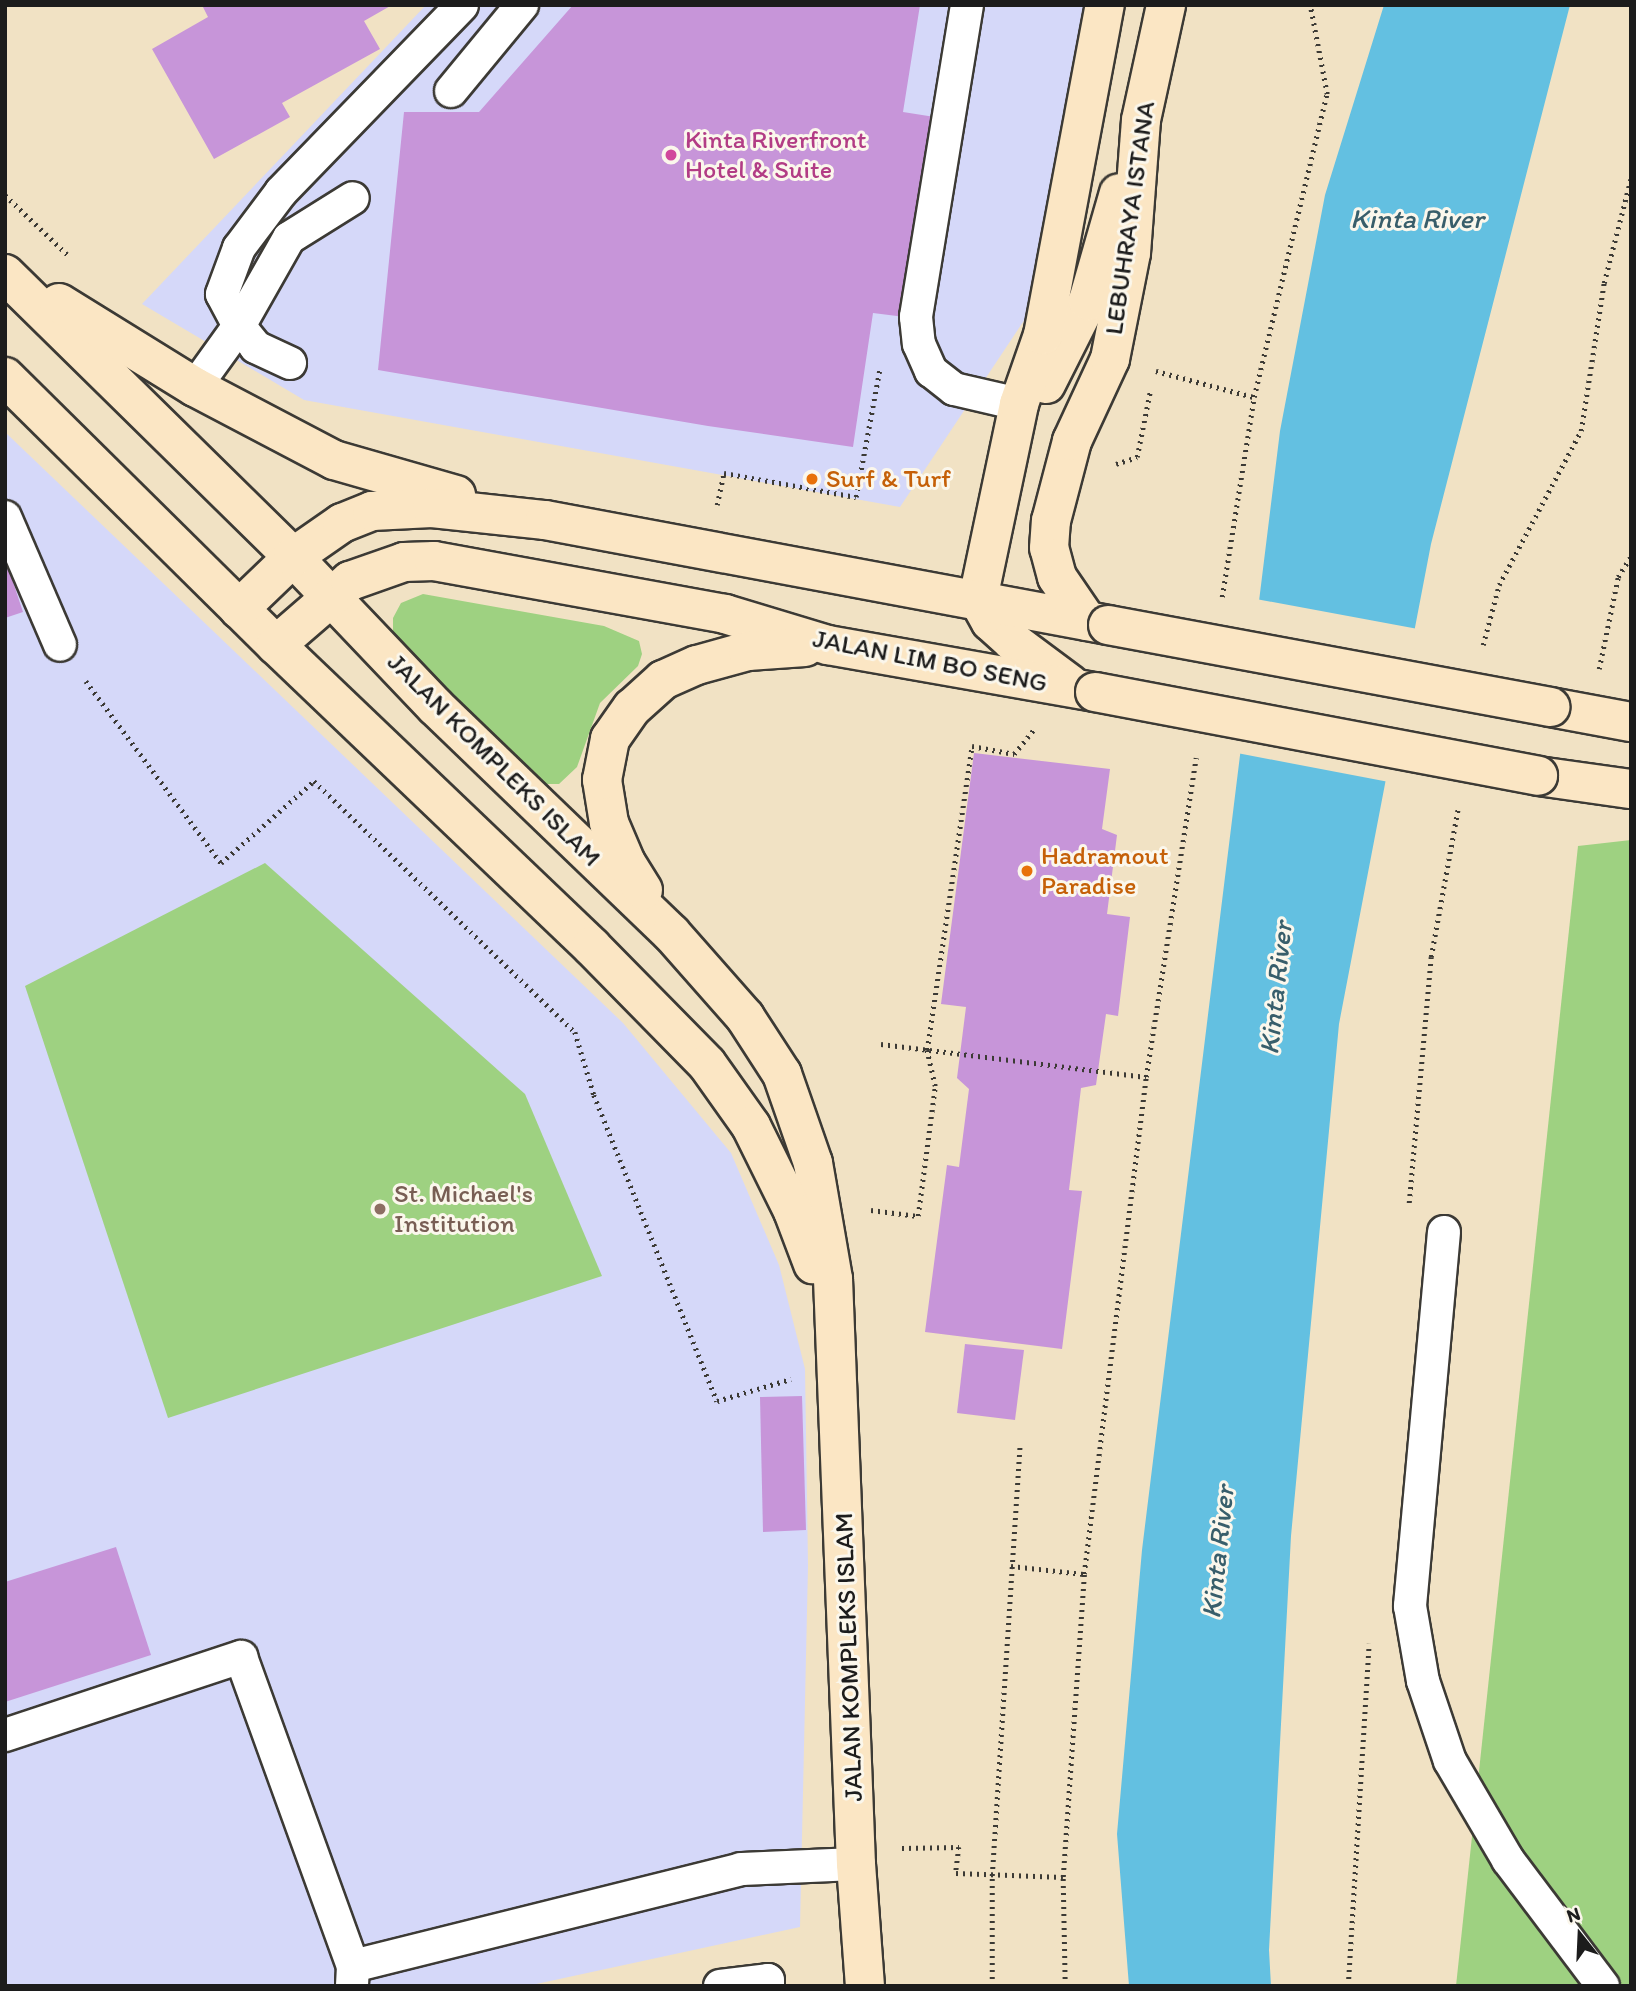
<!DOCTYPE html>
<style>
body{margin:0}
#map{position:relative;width:1636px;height:1991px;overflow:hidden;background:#f1e2c4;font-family:Itim,sans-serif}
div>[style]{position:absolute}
.built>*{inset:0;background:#d5d8f9}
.green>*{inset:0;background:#9ed181}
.water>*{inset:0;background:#63c0e1}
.pier>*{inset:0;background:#f1e2c4}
.building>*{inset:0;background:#c795d9}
.path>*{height:4.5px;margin-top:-2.25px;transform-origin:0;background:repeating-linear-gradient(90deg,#3c3a35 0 2px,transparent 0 7px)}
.roads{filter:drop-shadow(2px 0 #3c3a35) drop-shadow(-2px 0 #3c3a35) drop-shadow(0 2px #3c3a35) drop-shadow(0 -2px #3c3a35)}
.lane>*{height:32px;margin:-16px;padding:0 16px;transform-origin:16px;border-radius:16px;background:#fff}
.secondary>*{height:38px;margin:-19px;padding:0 19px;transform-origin:19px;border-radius:19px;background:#fbe6c4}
.bridges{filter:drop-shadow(2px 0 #3c3a35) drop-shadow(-2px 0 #3c3a35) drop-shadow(0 2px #3c3a35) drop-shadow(0 -2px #3c3a35)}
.secondary-bridge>*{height:38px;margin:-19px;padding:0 19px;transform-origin:19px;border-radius:19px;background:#fbe6c4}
.dots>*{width:19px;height:19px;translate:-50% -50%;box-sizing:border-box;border:4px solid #fbf7ec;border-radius:50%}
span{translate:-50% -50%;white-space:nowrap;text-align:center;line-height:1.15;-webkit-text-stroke:6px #fbf7ec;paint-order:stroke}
.hotel-label{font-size:26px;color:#b23c85}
.left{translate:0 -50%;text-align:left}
.street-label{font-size:26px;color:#1c1c1c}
.food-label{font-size:26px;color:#c56008}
.education-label{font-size:26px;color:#785e54}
.water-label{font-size:28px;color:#385e6b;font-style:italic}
.frame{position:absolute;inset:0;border:7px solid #1c1c1c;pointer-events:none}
.north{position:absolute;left:1545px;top:1900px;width:70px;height:70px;-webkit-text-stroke:5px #fbf7ec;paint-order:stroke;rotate:342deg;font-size:19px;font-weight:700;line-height:28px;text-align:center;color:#1c1c1c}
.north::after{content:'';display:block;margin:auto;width:24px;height:32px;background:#1c1c1c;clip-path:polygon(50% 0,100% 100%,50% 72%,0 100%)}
</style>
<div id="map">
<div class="built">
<i style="clip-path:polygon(426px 5px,1088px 5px,1029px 313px,900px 507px,304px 400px,142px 304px)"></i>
<i style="clip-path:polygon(5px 432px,623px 1023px,731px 1153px,779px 1265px,805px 1369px,808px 1566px,800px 1927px,527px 1986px,5px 1986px)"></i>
</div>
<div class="green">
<i style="clip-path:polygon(423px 594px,604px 626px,639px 641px,642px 654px,638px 666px,600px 703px,577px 767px,559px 784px,544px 784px,398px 643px,393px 631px,393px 618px,401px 603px)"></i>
<i style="clip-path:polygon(1631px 840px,1631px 1986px,1456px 1986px,1578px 846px)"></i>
<i style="clip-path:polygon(265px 863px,525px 1094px,602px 1276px,168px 1418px,25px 986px)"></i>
</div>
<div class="water">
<i style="clip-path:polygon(1384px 5px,1570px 5px,1431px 544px,1339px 1024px,1291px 1536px,1269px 1950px,1271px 1986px,1129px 1986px,1117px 1834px,1142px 1550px,1280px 431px,1325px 195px)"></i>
</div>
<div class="pier">
<i style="clip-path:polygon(1256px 599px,1418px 629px,1389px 782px,1237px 753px)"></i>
</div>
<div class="building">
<i style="clip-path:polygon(202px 5px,392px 5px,364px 21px,380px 49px,282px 103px,290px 117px,214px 159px,152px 49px,208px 17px)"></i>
<i style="clip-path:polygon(573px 5px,920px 5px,903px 112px,960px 121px,929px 320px,873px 313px,853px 447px,708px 426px,378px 370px,404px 112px,479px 112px)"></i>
<i style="clip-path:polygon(5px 558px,23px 612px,5px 618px)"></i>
<i style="clip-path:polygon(974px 753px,1110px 769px,1102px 829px,1117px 835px,1107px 914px,1130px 917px,1118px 1016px,1106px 1014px,1096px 1085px,1081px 1088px,1069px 1190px,1082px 1191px,1062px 1349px,925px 1332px,947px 1165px,959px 1167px,969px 1089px,957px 1078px,966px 1007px,941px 1004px)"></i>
<i style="clip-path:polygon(965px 1344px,1024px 1350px,1015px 1420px,957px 1413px)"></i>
<i style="clip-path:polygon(802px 1396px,806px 1530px,763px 1532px,760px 1397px)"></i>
<i style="clip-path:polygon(116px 1547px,151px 1655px,5px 1702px,5px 1582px)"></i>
</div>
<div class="path">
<i style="left:5px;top:195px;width:90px;rotate:43.6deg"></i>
<i style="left:1156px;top:371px;width:101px;rotate:14.9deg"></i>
<i style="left:1116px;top:464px;width:22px;rotate:-18deg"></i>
<i style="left:1137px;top:457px;width:66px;rotate:-78.7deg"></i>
<i style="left:717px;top:505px;width:33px;rotate:-78deg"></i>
<i style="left:724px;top:473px;width:134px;rotate:10.3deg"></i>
<i style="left:856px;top:497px;width:132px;rotate:-79.5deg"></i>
<i style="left:1222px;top:597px;width:203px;rotate:-80.9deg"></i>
<i style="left:1254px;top:397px;width:312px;rotate:-76.5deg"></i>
<i style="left:1327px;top:94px;width:91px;rotate:-100.8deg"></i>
<i style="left:1483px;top:645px;width:62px;rotate:-75.1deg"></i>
<i style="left:1499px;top:585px;width:174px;rotate:-62deg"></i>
<i style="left:1581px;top:431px;width:150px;rotate:-81.2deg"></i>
<i style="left:1604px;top:283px;width:108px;rotate:-75.6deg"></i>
<i style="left:1599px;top:669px;width:94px;rotate:-78.3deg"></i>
<i style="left:1618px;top:577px;width:25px;rotate:-58deg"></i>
<i style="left:86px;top:681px;width:227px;rotate:53.4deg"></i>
<i style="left:221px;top:863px;width:124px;rotate:-41.4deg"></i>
<i style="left:314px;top:781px;width:362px;rotate:43.9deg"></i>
<i style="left:575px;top:1032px;width:66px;rotate:73.2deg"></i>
<i style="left:594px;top:1095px;width:330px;rotate:68.1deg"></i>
<i style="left:717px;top:1401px;width:77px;rotate:-16.6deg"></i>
<i style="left:881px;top:1044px;width:267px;rotate:7.1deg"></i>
<i style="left:1409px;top:1203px;width:247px;rotate:-84.9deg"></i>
<i style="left:1431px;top:957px;width:150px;rotate:-79.7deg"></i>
<i style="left:871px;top:1210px;width:47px;rotate:7.3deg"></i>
<i style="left:918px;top:1216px;width:131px;rotate:-82.5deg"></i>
<i style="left:935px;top:1086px;width:37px;rotate:-103deg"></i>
<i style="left:927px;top:1050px;width:307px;rotate:-81.6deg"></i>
<i style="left:972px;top:746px;width:43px;rotate:10.8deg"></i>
<i style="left:1014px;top:754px;width:33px;rotate:-51deg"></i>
<i style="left:1011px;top:1566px;width:73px;rotate:6.3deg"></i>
<i style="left:902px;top:1848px;width:57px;rotate:-1deg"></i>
<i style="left:959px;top:1847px;width:26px;rotate:97deg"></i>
<i style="left:956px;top:1873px;width:107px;rotate:2.1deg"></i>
<i style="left:992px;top:1986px;width:110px;rotate:-90deg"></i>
<i style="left:992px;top:1876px;width:430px;rotate:-86.3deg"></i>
<i style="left:1065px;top:1986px;width:109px;rotate:-91.1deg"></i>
<i style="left:1063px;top:1877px;width:304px;rotate:-86deg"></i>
<i style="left:1084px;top:1574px;width:501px;rotate:-82.89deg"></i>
<i style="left:1146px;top:1077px;width:323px;rotate:-81.1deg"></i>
<i style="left:1348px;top:1986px;width:343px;rotate:-86.5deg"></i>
</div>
<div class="roads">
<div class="lane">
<i style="left:967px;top:5px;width:316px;rotate:99.3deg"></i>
<i style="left:916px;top:317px;width:27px;rotate:84deg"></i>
<i style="left:919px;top:344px;width:30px;rotate:66deg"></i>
<i style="left:931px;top:371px;width:29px;rotate:38deg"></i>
<i style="left:954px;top:389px;width:67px;rotate:13deg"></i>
<i style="left:451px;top:91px;width:112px;rotate:-50.5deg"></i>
<i style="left:290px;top:363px;width:38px;rotate:-155deg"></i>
<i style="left:256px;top:347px;width:27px;rotate:-129deg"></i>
<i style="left:239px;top:326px;width:36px;rotate:-118deg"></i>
<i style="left:222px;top:294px;width:49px;rotate:-69.7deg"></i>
<i style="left:239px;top:248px;width:70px;rotate:-53.1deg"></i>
<i style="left:281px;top:192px;width:260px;rotate:-45.9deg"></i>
<i style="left:195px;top:387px;width:75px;rotate:-54.2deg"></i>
<i style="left:239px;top:326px;width:101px;rotate:-60.4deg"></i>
<i style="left:289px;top:238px;width:75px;rotate:-32deg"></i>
<i style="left:5px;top:517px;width:139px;rotate:66.7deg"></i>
<i style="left:1444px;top:1232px;width:376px;rotate:95.2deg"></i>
<i style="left:1410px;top:1606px;width:76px;rotate:80.2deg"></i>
<i style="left:1423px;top:1681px;width:84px;rotate:71.4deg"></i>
<i style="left:1450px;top:1761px;width:115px;rotate:59.6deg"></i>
<i style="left:1508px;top:1860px;width:158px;rotate:53deg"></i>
<i style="left:5px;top:1735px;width:249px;rotate:-18.3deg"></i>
<i style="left:241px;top:1657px;width:329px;rotate:70.1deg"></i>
<i style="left:353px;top:1966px;width:20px;rotate:93deg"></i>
<i style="left:353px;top:1966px;width:400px;rotate:-14deg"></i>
<i style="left:741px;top:1869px;width:115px;rotate:-2.5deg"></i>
<i style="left:720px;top:1986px;width:48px;rotate:-7.1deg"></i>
<i style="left:768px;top:1980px;width:6px;rotate:90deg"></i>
</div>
<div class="secondary">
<i style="left:5px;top:274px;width:404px;rotate:44.5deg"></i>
<i style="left:293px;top:557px;width:207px;rotate:46.4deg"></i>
<i style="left:436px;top:707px;width:326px;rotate:43.9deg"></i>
<i style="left:671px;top:933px;width:112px;rotate:48.6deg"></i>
<i style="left:745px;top:1017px;width:68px;rotate:57deg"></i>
<i style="left:782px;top:1074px;width:94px;rotate:70.8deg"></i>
<i style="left:813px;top:1163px;width:118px;rotate:80.2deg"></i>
<i style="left:833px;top:1279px;width:585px;rotate:87.75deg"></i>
<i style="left:856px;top:1864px;width:122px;rotate:85.8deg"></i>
<i style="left:59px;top:303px;width:160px;rotate:31.7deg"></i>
<i style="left:195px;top:387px;width:157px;rotate:27.7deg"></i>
<i style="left:334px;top:460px;width:127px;rotate:16deg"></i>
<i style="left:5px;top:377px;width:381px;rotate:44.7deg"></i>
<i style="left:276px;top:645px;width:436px;rotate:43.7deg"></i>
<i style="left:591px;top:946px;width:165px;rotate:45.5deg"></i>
<i style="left:707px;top:1064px;width:76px;rotate:54.6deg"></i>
<i style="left:751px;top:1126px;width:95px;rotate:63.7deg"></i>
<i style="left:793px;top:1211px;width:57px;rotate:69.3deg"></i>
<i style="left:1046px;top:384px;width:93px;rotate:-63.2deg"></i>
<i style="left:1088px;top:301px;width:112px;rotate:-74deg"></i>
<i style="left:978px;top:599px;width:199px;rotate:-78.1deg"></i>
<i style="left:1019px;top:404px;width:73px;rotate:-70.8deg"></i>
<i style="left:1043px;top:335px;width:336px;rotate:-79.4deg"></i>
<i style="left:978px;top:599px;width:26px;rotate:61deg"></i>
<i style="left:991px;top:622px;width:28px;rotate:42deg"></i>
<i style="left:1012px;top:641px;width:72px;rotate:36.6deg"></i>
<i style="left:239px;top:609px;width:75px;rotate:-43.9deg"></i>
<i style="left:293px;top:557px;width:60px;rotate:-34.8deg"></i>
<i style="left:342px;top:523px;width:32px;rotate:-22deg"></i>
<i style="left:372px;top:511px;width:60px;rotate:-2.9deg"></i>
<i style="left:432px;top:508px;width:114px;rotate:6.1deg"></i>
<i style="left:545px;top:520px;width:573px;rotate:10.56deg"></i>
<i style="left:1087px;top:621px;width:53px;rotate:-124.3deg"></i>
<i style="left:1057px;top:577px;width:30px;rotate:-105deg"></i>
<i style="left:1049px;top:548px;width:27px;rotate:-86deg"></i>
<i style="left:1051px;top:521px;width:83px;rotate:-75.3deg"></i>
<i style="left:1072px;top:441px;width:90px;rotate:-65.1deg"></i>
<i style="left:1110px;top:359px;width:108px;rotate:-78.8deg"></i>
<i style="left:1131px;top:253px;width:133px;rotate:-85.7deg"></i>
<i style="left:1141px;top:120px;width:118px;rotate:-77.7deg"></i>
<i style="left:276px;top:645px;width:98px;rotate:-40.9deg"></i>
<i style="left:350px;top:581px;width:57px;rotate:-19.4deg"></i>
<i style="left:404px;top:562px;width:30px;rotate:-2deg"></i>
<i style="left:434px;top:561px;width:296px;rotate:10.3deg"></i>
<i style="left:725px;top:614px;width:108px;rotate:16.8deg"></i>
<i style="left:828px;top:645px;width:271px;rotate:10deg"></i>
<i style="left:1550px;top:707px;width:82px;rotate:10.5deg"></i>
<i style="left:1538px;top:776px;width:94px;rotate:8deg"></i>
<i style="left:643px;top:890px;width:32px;rotate:-122deg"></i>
<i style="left:626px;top:863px;width:43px;rotate:-113deg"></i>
<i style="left:609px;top:823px;width:44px;rotate:-99.2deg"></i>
<i style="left:602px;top:780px;width:42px;rotate:-79deg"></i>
<i style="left:610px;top:739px;width:38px;rotate:-55deg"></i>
<i style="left:632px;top:708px;width:42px;rotate:-42.1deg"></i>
<i style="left:663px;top:680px;width:37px;rotate:-24deg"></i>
<i style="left:697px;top:665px;width:53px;rotate:-15.4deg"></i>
<i style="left:748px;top:651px;width:57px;rotate:-4deg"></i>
</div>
</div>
<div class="bridges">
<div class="secondary-bridge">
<i style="left:1108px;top:625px;width:450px;rotate:10.5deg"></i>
<i style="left:1095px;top:692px;width:451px;rotate:10.7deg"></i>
</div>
</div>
<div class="dots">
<i style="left:671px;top:155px;background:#d1479c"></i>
<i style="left:812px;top:479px;background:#e8710a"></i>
<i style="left:1027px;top:871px;background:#e8710a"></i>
<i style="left:380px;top:1209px;background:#8d6e63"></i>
</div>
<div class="hotel-label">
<span class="left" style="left:685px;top:155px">Kinta Riverfront<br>Hotel &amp; Suite</span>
</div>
<div class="street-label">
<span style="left:1130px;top:218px;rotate:-82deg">LEBUHRAYA ISTANA</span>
<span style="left:930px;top:661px;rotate:11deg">JALAN LIM BO SENG</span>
<span style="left:494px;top:760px;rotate:45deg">JALAN KOMPLEKS ISLAM</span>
<span style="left:849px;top:1657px;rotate:-92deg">JALAN KOMPLEKS ISLAM</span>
</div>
<div class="food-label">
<span class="left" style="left:826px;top:479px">Surf &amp; Turf</span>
<span class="left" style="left:1041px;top:871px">Hadramout<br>Paradise</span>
</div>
<div class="education-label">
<span class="left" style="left:394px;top:1209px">St. Michael's<br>Institution</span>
</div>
<div class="water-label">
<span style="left:1417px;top:218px">Kinta River</span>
<span style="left:1275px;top:988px;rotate:-84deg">Kinta River</span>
<span style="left:1217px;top:1552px;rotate:-84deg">Kinta River</span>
</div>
<div class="frame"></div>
<div class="north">N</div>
</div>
